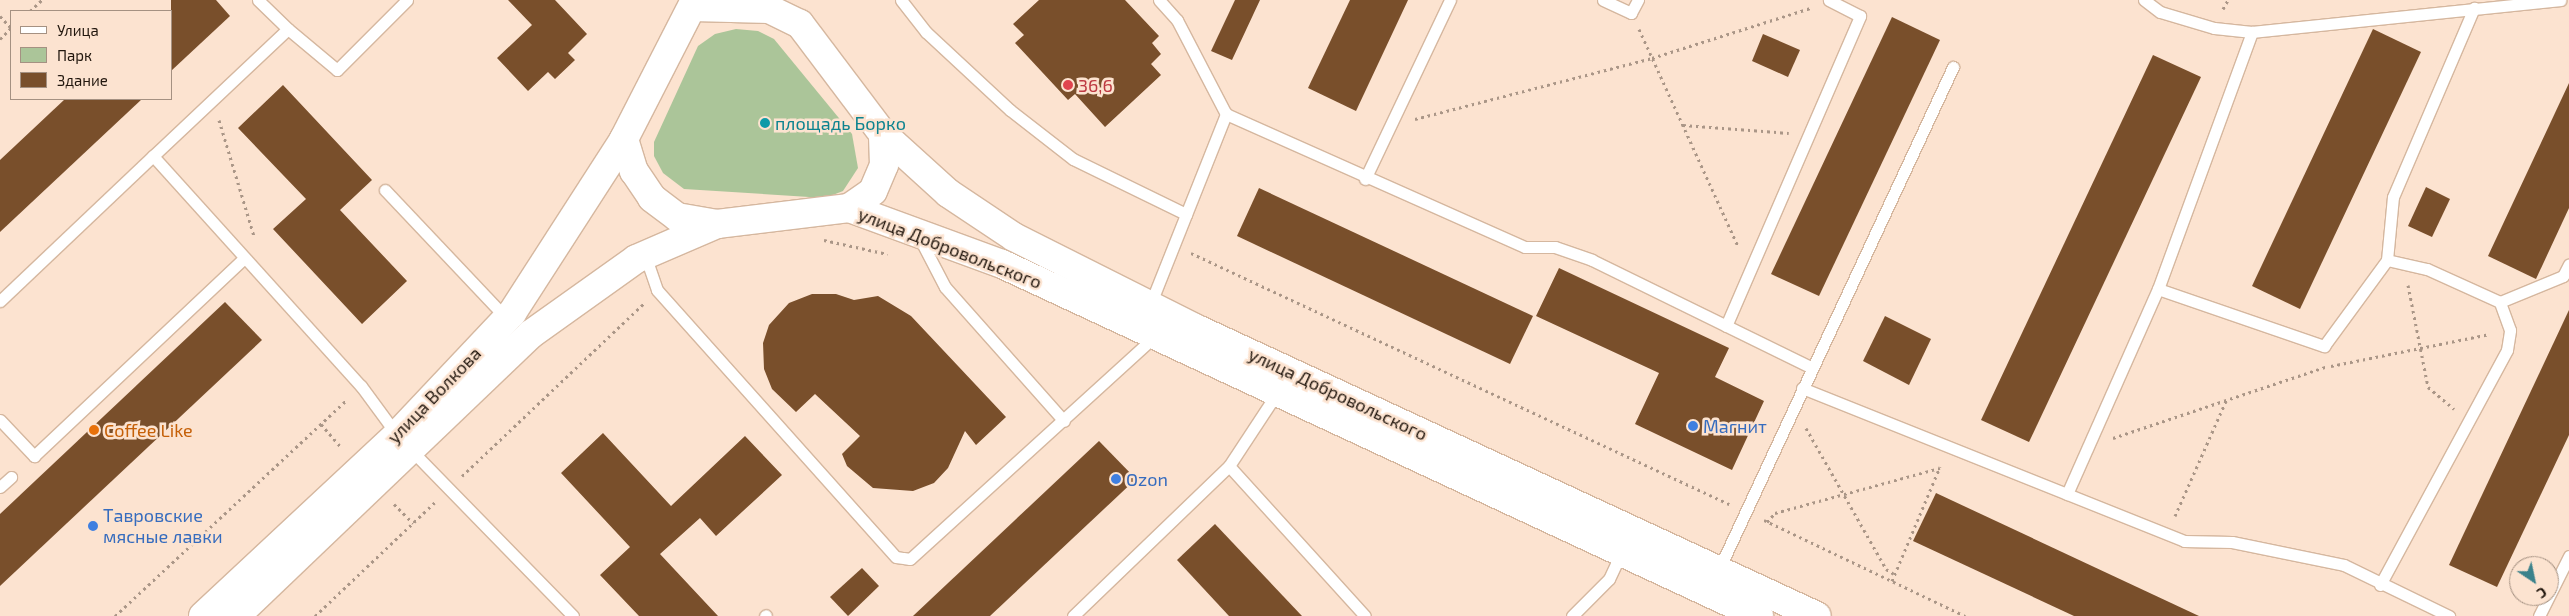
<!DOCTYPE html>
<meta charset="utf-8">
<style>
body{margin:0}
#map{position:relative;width:2569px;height:616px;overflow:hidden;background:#fce3d0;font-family:"Exo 2",sans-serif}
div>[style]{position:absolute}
.green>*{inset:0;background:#abc599}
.building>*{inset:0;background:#794f2b}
.path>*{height:3px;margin-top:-1.5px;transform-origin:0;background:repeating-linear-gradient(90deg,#aa9687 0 2.5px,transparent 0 6.5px)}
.roads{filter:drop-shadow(1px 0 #d5b79f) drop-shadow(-1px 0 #d5b79f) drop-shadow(0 1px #d5b79f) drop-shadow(0 -1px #d5b79f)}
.lane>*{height:11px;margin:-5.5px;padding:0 5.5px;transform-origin:5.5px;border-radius:5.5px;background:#fff}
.secondary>*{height:28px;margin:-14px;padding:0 14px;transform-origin:14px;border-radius:14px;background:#fff}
.dots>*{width:14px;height:14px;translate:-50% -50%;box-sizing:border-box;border:2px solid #fce3d0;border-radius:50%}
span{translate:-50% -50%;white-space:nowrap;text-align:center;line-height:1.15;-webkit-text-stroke:5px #fce3d0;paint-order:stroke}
.health-label{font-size:18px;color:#be3a42}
.left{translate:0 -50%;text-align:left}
.culture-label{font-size:18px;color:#0d838f}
.street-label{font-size:18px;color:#22170e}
.shop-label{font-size:18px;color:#366cbe}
.food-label{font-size:18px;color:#c56008}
.legend{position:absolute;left:10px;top:10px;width:162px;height:90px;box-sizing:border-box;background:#fce3d0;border:1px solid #a59182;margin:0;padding:6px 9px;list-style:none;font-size:15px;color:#22170e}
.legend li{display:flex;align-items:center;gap:10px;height:25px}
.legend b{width:25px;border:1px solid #a59182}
.north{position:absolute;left:2509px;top:556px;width:50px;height:50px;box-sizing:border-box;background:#fce3d0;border:1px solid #a59182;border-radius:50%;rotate:146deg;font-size:14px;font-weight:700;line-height:20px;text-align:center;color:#22170e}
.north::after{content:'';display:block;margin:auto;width:18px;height:22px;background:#3b828b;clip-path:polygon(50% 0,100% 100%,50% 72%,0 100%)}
</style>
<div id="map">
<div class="green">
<i style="clip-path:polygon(736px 29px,758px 31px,774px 39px,852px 134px,858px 168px,843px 191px,825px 198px,684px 189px,663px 173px,654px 156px,654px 142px,698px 46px,715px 34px)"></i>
</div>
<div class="building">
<i style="clip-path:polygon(171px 0,216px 0,230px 16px,171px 71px)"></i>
<i style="clip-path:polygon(508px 0,555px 0,587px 34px,568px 53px,575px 60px,555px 79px,548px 72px,528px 91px,497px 58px,532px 25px)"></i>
<i style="clip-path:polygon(1039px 0,1125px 0,1159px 36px,1152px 43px,1161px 54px,1151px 64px,1161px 75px,1105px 127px,1075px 94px,1068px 100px,1015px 43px,1024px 35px,1013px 24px)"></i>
<i style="clip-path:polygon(1235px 0,1260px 0,1232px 60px,1211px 51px)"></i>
<i style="clip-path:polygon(1350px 0,1408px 0,1356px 111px,1308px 88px)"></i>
<i style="clip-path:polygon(1892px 17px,1940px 40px,1819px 296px,1771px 274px)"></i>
<i style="clip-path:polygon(2373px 29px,2421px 52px,2300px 309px,2252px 286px)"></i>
<i style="clip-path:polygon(1763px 34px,1800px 50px,1788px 77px,1752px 61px)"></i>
<i style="clip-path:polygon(2153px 55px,2201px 77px,2029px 442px,1981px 420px)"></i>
<i style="clip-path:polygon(2569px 83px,2569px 208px,2536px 279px,2488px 256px)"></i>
<i style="clip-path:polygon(283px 85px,372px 180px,340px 210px,407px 281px,362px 324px,273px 229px,306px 199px,238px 128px)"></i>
<i style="clip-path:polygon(65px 99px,142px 99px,0 232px,0 160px)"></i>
<i style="clip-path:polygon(2426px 187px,2450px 199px,2432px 237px,2408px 226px)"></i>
<i style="clip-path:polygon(1259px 188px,1533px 316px,1510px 364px,1237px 236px)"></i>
<i style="clip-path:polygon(1559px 268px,1729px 348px,1715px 377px,1764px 401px,1732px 470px,1635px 424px,1659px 373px,1536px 316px)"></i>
<i style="clip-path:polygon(812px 294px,836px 294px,854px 300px,878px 296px,911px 316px,1006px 417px,976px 445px,965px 431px,948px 468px,934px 483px,913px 491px,873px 488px,847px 466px,842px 454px,860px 436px,815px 394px,796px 412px,772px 389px,764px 369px,763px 343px,769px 325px,789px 303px)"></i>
<i style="clip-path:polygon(225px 302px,262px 340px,0 586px,0 514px)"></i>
<i style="clip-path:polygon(2569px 310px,2569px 435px,2497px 587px,2449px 565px)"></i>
<i style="clip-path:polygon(1885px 316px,1931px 339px,1909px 385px,1863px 361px)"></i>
<i style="clip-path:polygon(603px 433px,671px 506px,745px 436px,782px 475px,716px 536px,700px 518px,660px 554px,718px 616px,639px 616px,600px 575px,630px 547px,561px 473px)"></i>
<i style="clip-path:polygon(1099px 441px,1136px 479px,990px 616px,913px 616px)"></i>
<i style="clip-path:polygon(1936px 493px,2199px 616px,2074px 616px,1913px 541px)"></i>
<i style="clip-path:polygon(1215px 524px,1302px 616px,1229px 616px,1177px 560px)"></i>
<i style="clip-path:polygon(862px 568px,879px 586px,848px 616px,830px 597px)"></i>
</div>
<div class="path">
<i style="left:2223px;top:9px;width:10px;rotate:-61deg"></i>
<i style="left:30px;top:11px;width:16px;rotate:-43deg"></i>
<i style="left:0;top:16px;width:16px;rotate:47deg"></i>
<i style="left:11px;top:28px;width:16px;rotate:135deg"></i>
<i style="left:1639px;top:29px;width:239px;rotate:65.5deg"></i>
<i style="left:1415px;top:119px;width:245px;rotate:-14.4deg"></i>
<i style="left:1652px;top:58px;width:167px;rotate:-17.5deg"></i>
<i style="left:219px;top:120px;width:121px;rotate:73.2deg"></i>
<i style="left:1683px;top:125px;width:106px;rotate:4.3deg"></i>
<i style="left:824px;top:240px;width:65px;rotate:12.5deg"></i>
<i style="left:1191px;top:253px;width:594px;rotate:25.01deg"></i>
<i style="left:2408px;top:285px;width:104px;rotate:78.9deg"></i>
<i style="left:2428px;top:387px;width:34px;rotate:40deg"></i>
<i style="left:2331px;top:366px;width:162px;rotate:-11.4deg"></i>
<i style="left:321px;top:424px;width:32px;rotate:49deg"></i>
<i style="left:1806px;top:428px;width:162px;rotate:60.4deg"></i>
<i style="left:1886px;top:569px;width:9px;rotate:32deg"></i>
<i style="left:2113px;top:438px;width:224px;rotate:-18.5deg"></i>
<i style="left:462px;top:476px;width:251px;rotate:-43.5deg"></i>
<i style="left:394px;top:504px;width:27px;rotate:45deg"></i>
<i style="left:2175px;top:516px;width:126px;rotate:-66.1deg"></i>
<i style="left:1764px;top:520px;width:223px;rotate:25.5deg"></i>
<i style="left:1767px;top:522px;width:12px;rotate:-48deg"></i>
<i style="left:1775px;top:513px;width:171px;rotate:-15.3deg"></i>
<i style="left:1892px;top:581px;width:124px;rotate:-67.2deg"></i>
<i style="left:115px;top:616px;width:318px;rotate:-43deg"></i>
<i style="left:315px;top:616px;width:167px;rotate:-43.5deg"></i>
</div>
<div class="roads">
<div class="lane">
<i style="left:258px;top:0;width:42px;rotate:44deg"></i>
<i style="left:901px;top:0;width:41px;rotate:52deg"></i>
<i style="left:926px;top:32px;width:115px;rotate:42.9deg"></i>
<i style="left:1010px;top:110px;width:80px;rotate:37.9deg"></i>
<i style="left:1073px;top:159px;width:126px;rotate:26deg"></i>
<i style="left:1159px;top:0;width:27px;rotate:48deg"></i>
<i style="left:1177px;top:20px;width:106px;rotate:62.5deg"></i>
<i style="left:1226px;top:114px;width:327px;rotate:24deg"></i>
<i style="left:1525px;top:247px;width:30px"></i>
<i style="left:1555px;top:247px;width:39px;rotate:19deg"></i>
<i style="left:1592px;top:260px;width:245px;rotate:26.1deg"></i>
<i style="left:1603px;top:0;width:31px;rotate:25deg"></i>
<i style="left:1631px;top:13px;width:15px;rotate:-62deg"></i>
<i style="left:2252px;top:32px;width:310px;rotate:-5.9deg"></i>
<i style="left:153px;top:156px;width:185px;rotate:-43.3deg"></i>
<i style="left:288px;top:29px;width:64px;rotate:39.9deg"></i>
<i style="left:337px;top:70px;width:99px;rotate:-45deg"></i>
<i style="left:1365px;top:179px;width:198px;rotate:-64.6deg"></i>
<i style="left:385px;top:190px;width:178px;rotate:46.6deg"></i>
<i style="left:920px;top:239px;width:54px;rotate:62.5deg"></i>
<i style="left:945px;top:287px;width:179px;rotate:48.4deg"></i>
<i style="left:645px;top:255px;width:37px;rotate:71deg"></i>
<i style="left:657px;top:290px;width:358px;rotate:48.2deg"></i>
<i style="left:896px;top:557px;width:14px;rotate:8deg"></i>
<i style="left:910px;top:559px;width:331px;rotate:-42.3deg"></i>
<i style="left:2387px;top:260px;width:41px;rotate:12.7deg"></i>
<i style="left:2427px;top:269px;width:80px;rotate:24.3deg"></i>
<i style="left:2500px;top:302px;width:68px;rotate:-22.4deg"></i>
<i style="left:2563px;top:276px;width:13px;rotate:-63deg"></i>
<i style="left:2158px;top:289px;width:176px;rotate:19deg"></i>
<i style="left:2324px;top:346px;width:107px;rotate:-53.8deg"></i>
<i style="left:2387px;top:260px;width:63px;rotate:-84.6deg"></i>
<i style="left:2393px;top:197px;width:206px;rotate:-66.8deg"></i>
<i style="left:0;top:301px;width:211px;rotate:-43.5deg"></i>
<i style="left:153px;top:156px;width:310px;rotate:47.9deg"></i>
<i style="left:361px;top:386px;width:61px;rotate:53.7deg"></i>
<i style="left:1150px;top:305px;width:206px;rotate:-68.3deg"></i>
<i style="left:1726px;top:326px;width:338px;rotate:-66.6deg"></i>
<i style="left:1860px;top:16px;width:35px;rotate:-153deg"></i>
<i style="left:1802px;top:388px;width:412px;rotate:21.8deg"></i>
<i style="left:2184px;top:541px;width:48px;rotate:1.2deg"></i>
<i style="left:2232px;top:542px;width:114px;rotate:11.6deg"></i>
<i style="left:2344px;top:565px;width:117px;rotate:25.9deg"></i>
<i style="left:0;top:420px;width:50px;rotate:46.6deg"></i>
<i style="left:34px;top:456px;width:287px;rotate:-43.3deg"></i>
<i style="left:413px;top:452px;width:229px;rotate:45.7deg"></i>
<i style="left:1229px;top:466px;width:202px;rotate:47.8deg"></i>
<i style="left:0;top:487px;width:15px;rotate:-42deg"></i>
<i style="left:2067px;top:494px;width:224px;rotate:-66.1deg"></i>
<i style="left:2158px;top:289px;width:274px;rotate:-69.9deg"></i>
<i style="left:2252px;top:32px;width:38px;rotate:-174deg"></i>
<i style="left:2214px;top:28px;width:56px;rotate:-163.5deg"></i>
<i style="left:2160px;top:12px;width:20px;rotate:-143deg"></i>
<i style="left:1719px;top:569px;width:554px;rotate:-65.01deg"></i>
<i style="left:2380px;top:585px;width:267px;rotate:-61.6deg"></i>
<i style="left:2507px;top:350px;width:20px;rotate:-81deg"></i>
<i style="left:2510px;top:330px;width:30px;rotate:-110deg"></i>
<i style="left:765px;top:616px;width:1px;rotate:-45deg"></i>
<i style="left:1073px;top:616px;width:216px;rotate:-43.9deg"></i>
<i style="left:1229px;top:466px;width:87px;rotate:-56.7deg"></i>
<i style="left:1572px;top:616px;width:52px;rotate:-45deg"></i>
<i style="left:1609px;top:579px;width:31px;rotate:-65deg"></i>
<i style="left:2539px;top:616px;width:67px;rotate:-63.4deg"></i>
</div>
<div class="secondary">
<i style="left:693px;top:7px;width:76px;rotate:1.5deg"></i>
<i style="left:769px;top:9px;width:34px;rotate:26deg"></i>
<i style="left:800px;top:24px;width:138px;rotate:53deg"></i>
<i style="left:883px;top:134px;width:88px;rotate:42.2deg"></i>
<i style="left:948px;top:193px;width:79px;rotate:33.7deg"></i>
<i style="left:1014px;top:237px;width:203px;rotate:26.7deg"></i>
<i style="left:1195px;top:328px;width:685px;rotate:24.85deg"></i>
<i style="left:624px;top:139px;width:34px;rotate:73deg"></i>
<i style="left:634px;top:171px;width:32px;rotate:56deg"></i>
<i style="left:652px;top:198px;width:31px;rotate:37deg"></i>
<i style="left:677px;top:217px;width:41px;rotate:9.9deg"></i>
<i style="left:717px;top:224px;width:133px;rotate:-6.9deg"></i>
<i style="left:849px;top:208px;width:29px;rotate:-35deg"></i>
<i style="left:873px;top:191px;width:28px;rotate:-67deg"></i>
<i style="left:884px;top:165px;width:31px;rotate:-92deg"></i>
<i style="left:849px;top:208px;width:163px;rotate:20.1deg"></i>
<i style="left:1002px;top:264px;width:835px;rotate:24.94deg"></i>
<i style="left:203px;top:616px;width:265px;rotate:-43deg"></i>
<i style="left:397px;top:435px;width:168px;rotate:-46.7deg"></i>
<i style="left:512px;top:313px;width:207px;rotate:-57.2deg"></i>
<i style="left:624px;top:139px;width:156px;rotate:-62.9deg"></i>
<i style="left:236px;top:616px;width:408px;rotate:-43.7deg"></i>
<i style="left:531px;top:334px;width:129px;rotate:-35.5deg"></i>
<i style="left:636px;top:259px;width:88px;rotate:-23.4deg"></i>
</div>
</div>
<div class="dots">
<i style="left:1068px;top:85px;background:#e0444e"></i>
<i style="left:765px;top:123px;background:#0f9aa8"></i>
<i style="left:1693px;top:426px;background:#3f7fe0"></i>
<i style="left:94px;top:430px;background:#e8710a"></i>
<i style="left:1116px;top:479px;background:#3f7fe0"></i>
<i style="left:93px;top:526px;background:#3f7fe0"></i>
</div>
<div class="health-label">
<span class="left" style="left:1078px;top:85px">36,6</span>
</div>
<div class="culture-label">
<span class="left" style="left:775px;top:123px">площадь Борко</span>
</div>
<div class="street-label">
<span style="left:950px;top:248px;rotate:21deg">улица Добровольского</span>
<span style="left:1338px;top:394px;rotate:25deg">улица Добровольского</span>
<span style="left:434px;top:395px;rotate:-46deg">улица Волкова</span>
</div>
<div class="shop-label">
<span class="left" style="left:1703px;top:426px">Магнит</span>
<span class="left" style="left:1126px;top:479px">Ozon</span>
<span class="left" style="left:103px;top:526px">Тавровские<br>мясные лавки</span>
</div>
<div class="food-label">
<span class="left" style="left:104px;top:430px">Coffee Like</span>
</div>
<ul class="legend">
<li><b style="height:6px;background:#fff"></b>Улица</li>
<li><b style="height:14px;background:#abc599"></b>Парк</li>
<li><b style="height:14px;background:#794f2b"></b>Здание</li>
</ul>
<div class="north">С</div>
</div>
